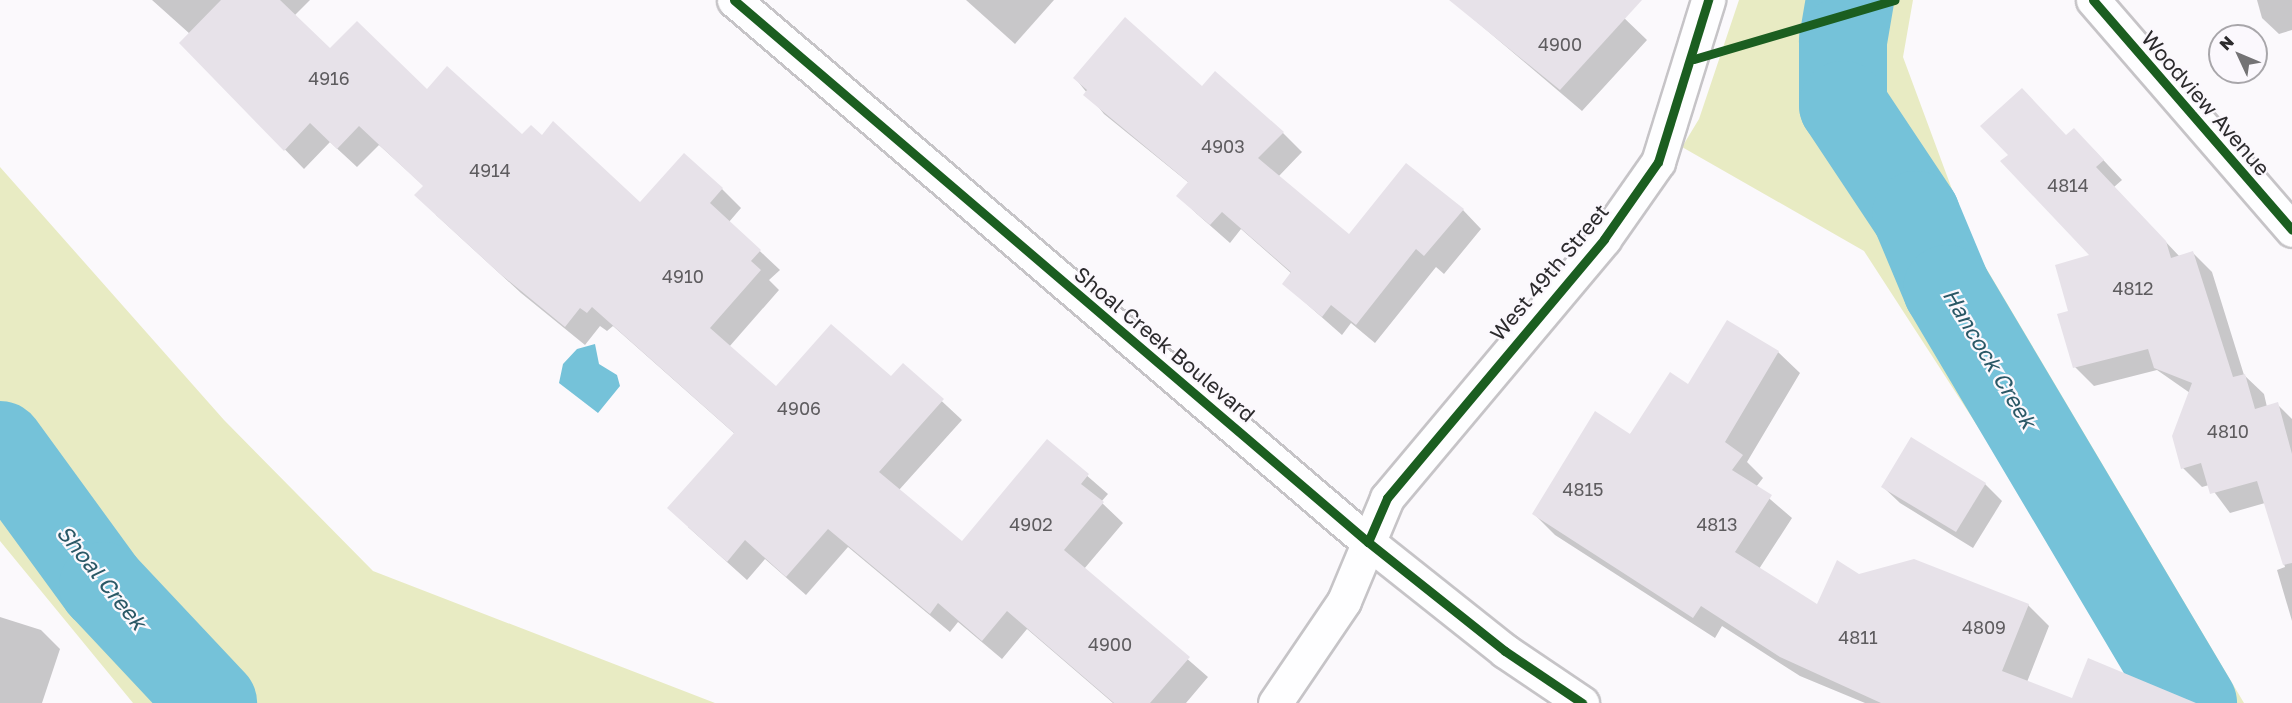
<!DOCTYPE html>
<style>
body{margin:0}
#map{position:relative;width:2292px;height:703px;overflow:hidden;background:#fbf9fc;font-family:"Golos Text",sans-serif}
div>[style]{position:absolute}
.green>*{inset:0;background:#e8ebc3}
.water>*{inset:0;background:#75c2d9}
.shadow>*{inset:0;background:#0003}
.river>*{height:88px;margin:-44px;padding:0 44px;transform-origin:44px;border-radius:44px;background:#75c2d9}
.building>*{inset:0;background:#e7e2e9}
.roads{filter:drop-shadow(2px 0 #c6c4c7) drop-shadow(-2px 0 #c6c4c7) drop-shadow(0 2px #c6c4c7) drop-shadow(0 -2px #c6c4c7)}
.street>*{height:33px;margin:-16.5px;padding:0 16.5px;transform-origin:16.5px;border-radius:16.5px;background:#fefeff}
.secondary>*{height:33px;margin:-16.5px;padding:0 16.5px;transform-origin:16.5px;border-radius:16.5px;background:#fefeff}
.cycleway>*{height:9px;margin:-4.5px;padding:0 4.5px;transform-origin:4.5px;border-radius:4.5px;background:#1b5e20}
span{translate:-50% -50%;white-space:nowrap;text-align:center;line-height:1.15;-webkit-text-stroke:4.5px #fbf8fd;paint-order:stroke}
.number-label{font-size:18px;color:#5e5c5f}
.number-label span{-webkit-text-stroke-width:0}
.street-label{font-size:21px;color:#2c2b2d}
.water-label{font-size:22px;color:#2a5866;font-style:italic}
.north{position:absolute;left:2208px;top:24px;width:60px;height:60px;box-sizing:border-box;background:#fbf8fd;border:2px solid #a8a6aa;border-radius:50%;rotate:314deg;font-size:16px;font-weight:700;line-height:24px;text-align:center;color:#2c2b2d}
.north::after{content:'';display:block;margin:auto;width:21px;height:27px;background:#747375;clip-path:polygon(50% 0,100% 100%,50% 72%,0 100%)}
</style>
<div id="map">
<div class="green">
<i style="clip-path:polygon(1739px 0,1913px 0,1903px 57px,1973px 246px,2244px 703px,2157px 703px,1864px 251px,1682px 147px,1699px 119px)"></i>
<i style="clip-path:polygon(0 167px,224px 420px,373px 571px,715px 703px,133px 703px,0 541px)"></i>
</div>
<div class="water">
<i style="clip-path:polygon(595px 344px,599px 364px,617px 375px,620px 386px,598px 413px,559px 383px,563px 364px,577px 349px)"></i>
</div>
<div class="shadow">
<i style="clip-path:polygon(152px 0,310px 0,294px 16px,330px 50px,522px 136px,542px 137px,640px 204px,722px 189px,741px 208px,729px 222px,780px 270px,769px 280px,779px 290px,729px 347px,776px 388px,891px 378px,903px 365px,962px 420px,899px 490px,962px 543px,1047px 441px,1108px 494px,1101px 502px,1123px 523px,1084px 569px,1208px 677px,1186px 703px,1113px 703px,1027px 629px,1002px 659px,958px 622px,950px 632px,848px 547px,806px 595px,765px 559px,747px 580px,688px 527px,735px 434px,613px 326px,607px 331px,600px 326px,585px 345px,521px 293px,436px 215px,425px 187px,379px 145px,357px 167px,330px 142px,304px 169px,181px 43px,190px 34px)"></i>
<i style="clip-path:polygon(966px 0,1054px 0,1015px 44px)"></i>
<i style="clip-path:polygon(1451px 0,1618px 0,1621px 15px,1647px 40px,1582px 111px)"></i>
<i style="clip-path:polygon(2257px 0,2292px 0,2292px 30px,2279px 34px,2262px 18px)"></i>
<i style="clip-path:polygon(1075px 78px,1202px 88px,1283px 133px,1302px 152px,1278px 177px,1349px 236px,1463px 210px,1481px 229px,1444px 274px,1436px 267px,1375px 343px,1351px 323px,1342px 335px,1284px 284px,1292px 274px,1241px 229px,1230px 243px,1197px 214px,1178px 196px,1189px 183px,1104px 114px)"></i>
<i style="clip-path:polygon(2067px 136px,2093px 149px,2122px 180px,2114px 187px,2180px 257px,2193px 253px,2212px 272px,2244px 375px,2264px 394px,2267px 407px,2277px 404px,2292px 419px,2292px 621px,2277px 570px,2285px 567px,2265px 503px,2230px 513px,2209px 485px,2202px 487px,2183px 468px,2190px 393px,2157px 370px,2094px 386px,2075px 367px,2070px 312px,2091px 256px)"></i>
<i style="clip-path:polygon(1727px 322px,1778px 352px,1800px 373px,1747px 462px,1763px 478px,1756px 487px,1792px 518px,1759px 569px,1818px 607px,1859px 576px,2028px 605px,2049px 626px,2027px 682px,2060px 703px,1865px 703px,1800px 676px,1722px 626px,1715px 638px,1555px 535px,1534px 514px,1688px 386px)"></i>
<i style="clip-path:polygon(1985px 484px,2002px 501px,1973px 548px,1900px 503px,1883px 487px)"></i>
<i style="clip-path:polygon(0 617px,41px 630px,60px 649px,42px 703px,0 703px)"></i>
</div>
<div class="river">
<i style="left:1850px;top:0;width:42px;rotate:99.7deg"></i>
<i style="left:1843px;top:41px;width:64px;rotate:90deg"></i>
<i style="left:1843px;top:105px;width:132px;rotate:56.4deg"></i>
<i style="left:1916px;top:215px;width:80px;rotate:67.3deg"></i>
<i style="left:1947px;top:289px;width:482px;rotate:59.3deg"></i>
<i style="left:0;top:445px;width:175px;rotate:53.9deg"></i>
<i style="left:103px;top:586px;width:161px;rotate:46.8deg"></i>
</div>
<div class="building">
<i style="clip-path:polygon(221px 0,280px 0,330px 48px,357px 21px,427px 89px,447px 66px,522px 134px,531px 125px,542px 135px,553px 121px,640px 202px,684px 153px,723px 188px,710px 203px,761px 250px,751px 261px,761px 270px,710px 328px,776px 386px,831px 324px,891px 376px,903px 363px,944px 399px,879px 472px,962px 541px,1047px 439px,1089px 474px,1081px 484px,1104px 502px,1064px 550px,1190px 657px,1150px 703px,1114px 703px,1007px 611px,982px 641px,938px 603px,930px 614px,828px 529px,786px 577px,745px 540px,727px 562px,667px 508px,734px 433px,592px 307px,587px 313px,580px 308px,565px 327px,499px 273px,414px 195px,423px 186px,359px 126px,337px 149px,310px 123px,284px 151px,179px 43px)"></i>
<i style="clip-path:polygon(1449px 0,1642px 0,1560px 90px)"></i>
<i style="clip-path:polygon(1125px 17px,1202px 86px,1215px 71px,1284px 132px,1258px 158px,1349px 234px,1406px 163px,1464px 209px,1424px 256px,1416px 249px,1356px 325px,1331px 305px,1322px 317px,1282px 284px,1291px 272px,1222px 212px,1210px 225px,1176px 196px,1188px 182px,1083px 95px,1087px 90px,1073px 78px)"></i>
<i style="clip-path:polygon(2022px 88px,2066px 135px,2074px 128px,2104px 160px,2096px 167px,2166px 241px,2171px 258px,2193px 251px,2233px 377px,2245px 374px,2255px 409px,2278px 402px,2292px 454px,2292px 563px,2283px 565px,2257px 481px,2210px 494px,2201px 463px,2181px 469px,2172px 436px,2192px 383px,2154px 368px,2148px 349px,2073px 368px,2057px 314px,2068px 311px,2055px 265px,2089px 255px,2000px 161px,2008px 155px,1980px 126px)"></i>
<i style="clip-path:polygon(1727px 320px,1779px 351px,1725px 442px,1743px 455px,1732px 470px,1772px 495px,1735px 552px,1817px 604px,1837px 560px,1859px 574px,1914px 559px,2029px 604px,2002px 671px,2072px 698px,2088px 658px,2196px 703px,1881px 703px,1780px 657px,1701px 606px,1693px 618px,1532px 514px,1595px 411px,1630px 434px,1670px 372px,1688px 384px)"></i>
<i style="clip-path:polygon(1911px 437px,1986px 483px,1956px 532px,1881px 487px)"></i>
</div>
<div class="roads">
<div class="street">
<i style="left:2093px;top:0;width:304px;rotate:49.1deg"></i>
<i style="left:1275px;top:703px;width:123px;rotate:-55.9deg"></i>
<i style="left:1344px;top:601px;width:112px;rotate:-67.3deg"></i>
<i style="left:1387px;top:498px;width:338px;rotate:-50deg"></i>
<i style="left:1604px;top:239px;width:94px;rotate:-55deg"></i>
<i style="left:1658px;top:162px;width:170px;rotate:-72.8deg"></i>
</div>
<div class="secondary">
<i style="left:734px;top:0;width:834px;rotate:40.53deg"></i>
<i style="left:1368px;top:542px;width:175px;rotate:38.5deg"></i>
<i style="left:1505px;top:651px;width:93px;rotate:34deg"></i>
</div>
</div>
<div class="cycleway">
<i style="left:734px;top:0;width:834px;rotate:40.53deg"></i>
<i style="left:1368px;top:542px;width:175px;rotate:38.5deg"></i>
<i style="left:1505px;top:651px;width:93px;rotate:34deg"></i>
<i style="left:2093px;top:0;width:304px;rotate:49.1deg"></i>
<i style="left:1694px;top:59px;width:209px;rotate:-16.4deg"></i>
<i style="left:1368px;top:542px;width:48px;rotate:-66.6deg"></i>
<i style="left:1387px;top:498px;width:338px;rotate:-50deg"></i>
<i style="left:1604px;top:239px;width:94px;rotate:-55deg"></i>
<i style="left:1658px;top:162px;width:170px;rotate:-72.8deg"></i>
</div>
<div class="number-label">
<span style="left:1560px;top:44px">4900</span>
<span style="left:329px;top:78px">4916</span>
<span style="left:1223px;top:146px">4903</span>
<span style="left:490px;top:170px">4914</span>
<span style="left:2068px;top:185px">4814</span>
<span style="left:683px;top:276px">4910</span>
<span style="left:2133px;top:288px">4812</span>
<span style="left:799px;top:408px">4906</span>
<span style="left:2228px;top:431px">4810</span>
<span style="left:1583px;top:489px">4815</span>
<span style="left:1031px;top:524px">4902</span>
<span style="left:1717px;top:524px">4813</span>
<span style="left:1984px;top:627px">4809</span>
<span style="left:1858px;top:637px">4811</span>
<span style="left:1110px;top:644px">4900</span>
</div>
<div class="street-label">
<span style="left:2206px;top:103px;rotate:49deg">Woodview Avenue</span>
<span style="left:1549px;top:272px;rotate:-50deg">West 49th Street</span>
<span style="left:1165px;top:344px;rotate:40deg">Shoal Creek Boulevard</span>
</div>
<div class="water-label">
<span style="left:1990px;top:358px;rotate:59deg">Hancock Creek</span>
<span style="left:102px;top:577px;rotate:51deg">Shoal Creek</span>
</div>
<div class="north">N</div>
</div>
